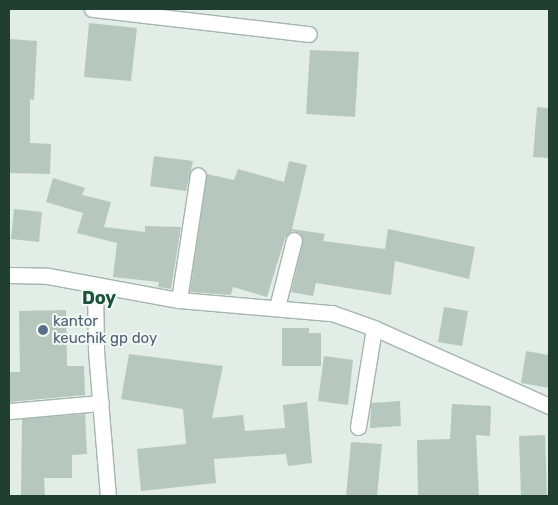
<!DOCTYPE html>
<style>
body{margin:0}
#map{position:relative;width:558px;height:505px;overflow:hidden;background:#e1ede6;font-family:Rubik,sans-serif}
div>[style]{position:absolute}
.building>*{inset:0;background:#b6c8be}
.roads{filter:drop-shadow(1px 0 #a3b5ac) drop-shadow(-1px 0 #a3b5ac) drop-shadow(0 1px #a3b5ac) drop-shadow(0 -1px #a3b5ac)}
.street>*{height:15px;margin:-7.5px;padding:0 7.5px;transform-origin:7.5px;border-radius:7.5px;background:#fff}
.dots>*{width:14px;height:14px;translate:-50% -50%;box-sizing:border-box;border:2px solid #f2f9f4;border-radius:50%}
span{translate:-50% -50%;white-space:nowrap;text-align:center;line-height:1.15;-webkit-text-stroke:4px #f2f9f4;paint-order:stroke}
.service-label{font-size:15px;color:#4e5e75}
.left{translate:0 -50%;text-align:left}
.quarter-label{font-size:18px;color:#1b523b;font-weight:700}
.frame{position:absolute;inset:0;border:10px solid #203f31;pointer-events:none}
</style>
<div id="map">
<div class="building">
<i style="clip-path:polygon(89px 23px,137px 28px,131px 81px,84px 77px)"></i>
<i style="clip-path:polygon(10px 39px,37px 41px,34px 100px,30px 99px,30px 143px,51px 144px,50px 174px,9px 173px)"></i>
<i style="clip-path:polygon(310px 50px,359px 52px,355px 117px,306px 114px)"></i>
<i style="clip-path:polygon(537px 107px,549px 108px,549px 158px,533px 157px)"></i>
<i style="clip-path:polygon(154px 156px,193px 161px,186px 191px,150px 186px)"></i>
<i style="clip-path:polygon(289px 161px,307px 165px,292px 229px,325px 234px,323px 241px,385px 249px,388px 229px,475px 247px,469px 279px,395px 261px,391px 295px,316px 283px,313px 296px,291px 292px,303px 242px,300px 233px,292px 231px,285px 238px,267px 297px,233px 287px,231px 295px,190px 292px,207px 174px,234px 180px,238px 169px,284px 182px)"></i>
<i style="clip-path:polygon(53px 178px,85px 188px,82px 195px,111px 202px,104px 227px,145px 232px,145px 226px,181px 227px,171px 289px,158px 287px,159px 282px,113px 277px,117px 243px,77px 233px,83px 213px,46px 202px)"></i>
<i style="clip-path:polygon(14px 209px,42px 212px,39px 242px,11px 239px)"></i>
<i style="clip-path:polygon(444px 307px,468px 311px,462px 346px,438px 342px)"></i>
<i style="clip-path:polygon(66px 310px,67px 366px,84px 366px,85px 395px,9px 402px,9px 372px,20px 372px,19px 311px)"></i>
<i style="clip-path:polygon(282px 328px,309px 328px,309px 333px,321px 333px,321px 366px,282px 366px)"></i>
<i style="clip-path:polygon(526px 351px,549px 355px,549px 388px,521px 383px)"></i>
<i style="clip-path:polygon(129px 354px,223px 366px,212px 418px,243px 415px,245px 431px,285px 428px,283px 405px,307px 402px,312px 463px,288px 466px,286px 454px,214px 459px,216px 483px,141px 491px,137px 449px,186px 444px,183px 409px,121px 399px)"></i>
<i style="clip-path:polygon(324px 356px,353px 360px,348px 405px,318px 401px)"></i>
<i style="clip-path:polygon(400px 401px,401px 426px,370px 428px,371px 403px)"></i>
<i style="clip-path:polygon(452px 404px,491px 406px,490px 436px,476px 435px,479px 496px,418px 496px,417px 440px,450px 439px)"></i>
<i style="clip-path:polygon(85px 414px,87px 454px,72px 455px,72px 478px,44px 478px,45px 496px,21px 496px,22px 419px)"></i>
<i style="clip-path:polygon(545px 435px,547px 496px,521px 496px,519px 436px)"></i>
<i style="clip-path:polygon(351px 442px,382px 444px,377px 496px,346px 496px)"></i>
</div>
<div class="roads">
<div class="street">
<i style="left:92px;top:9px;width:218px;rotate:6.6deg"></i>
<i style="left:9px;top:275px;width:39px;rotate:1deg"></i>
<i style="left:48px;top:276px;width:133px;rotate:10.4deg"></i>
<i style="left:179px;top:300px;width:154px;rotate:4.9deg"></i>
<i style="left:332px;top:313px;width:45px;rotate:19.7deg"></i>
<i style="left:374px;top:328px;width:192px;rotate:24deg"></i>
<i style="left:95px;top:286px;width:65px;rotate:89.1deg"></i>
<i style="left:96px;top:351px;width:145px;rotate:85.3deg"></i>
<i style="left:179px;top:300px;width:126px;rotate:-81.4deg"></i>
<i style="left:277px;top:307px;width:69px;rotate:-75.8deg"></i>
<i style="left:9px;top:411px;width:92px;rotate:-5deg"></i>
<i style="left:358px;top:427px;width:100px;rotate:-80.8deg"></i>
</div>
</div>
<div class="dots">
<i style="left:43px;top:330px;background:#5c6f8a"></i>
</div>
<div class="service-label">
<span class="left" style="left:53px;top:330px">kantor<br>keuchik gp doy</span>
</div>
<div class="quarter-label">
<span style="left:99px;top:298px">Doy</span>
</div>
<div class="frame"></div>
</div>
